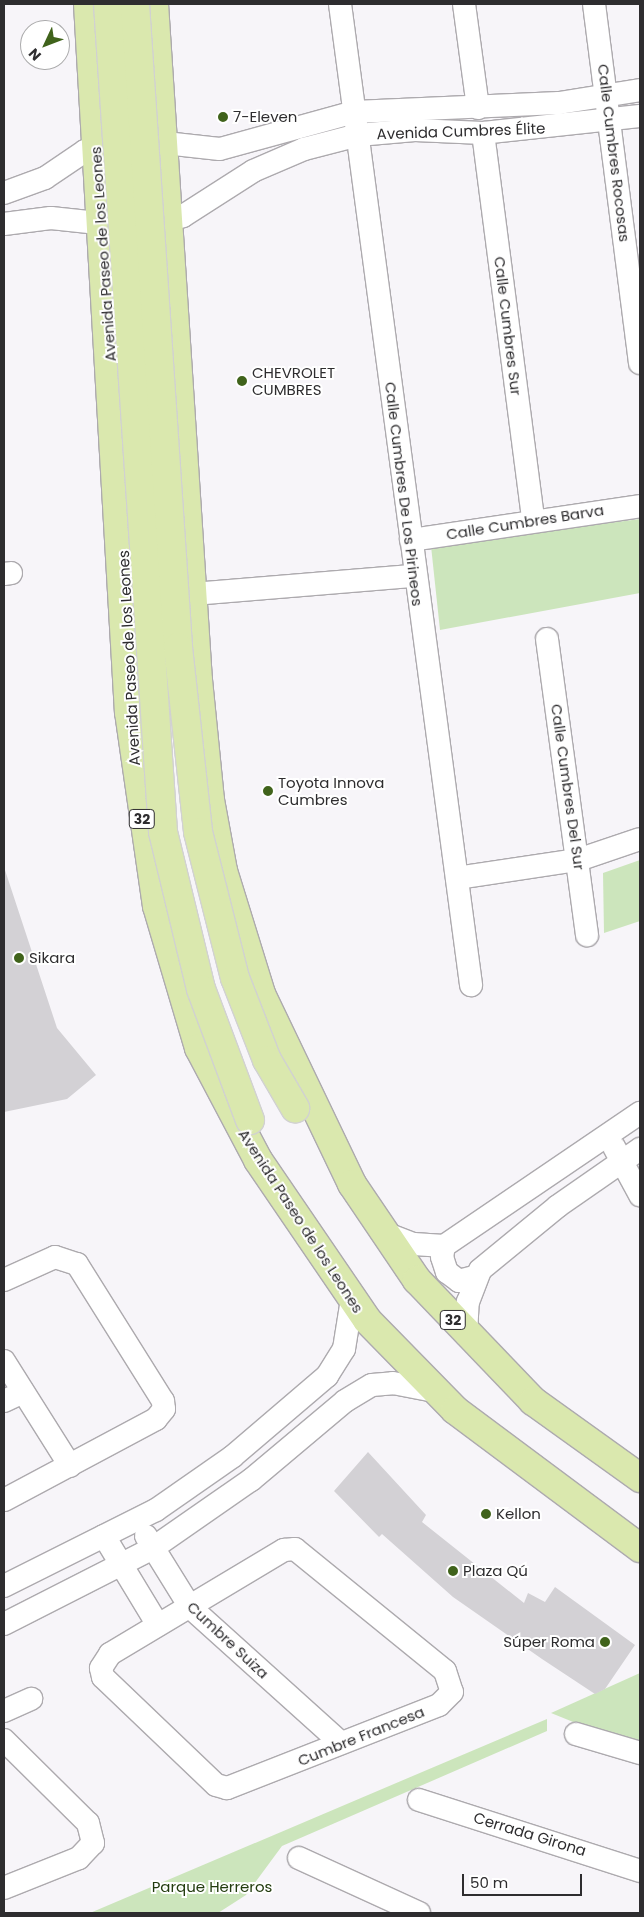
<!DOCTYPE html>
<meta charset="utf-8">
<style>
body{margin:0}
#map{position:relative;width:644px;height:1917px;overflow:hidden;background:#f7f5f9;font-family:Poppins,sans-serif}
div>[style]{position:absolute}
.green>*{inset:0;background:#cce5bc}
.building>*{inset:0;background:#d3d1d5}
.roads{filter:drop-shadow(1px 0 #adaaae) drop-shadow(-1px 0 #adaaae) drop-shadow(0 1px #adaaae) drop-shadow(0 -1px #adaaae)}
.minor>*{height:22px;margin:-11px;padding:0 11px;transform-origin:11px;border-radius:11px;background:#fff}
.major>*{height:28px;margin:-14px;padding:0 14px;transform-origin:14px;border-radius:14px;background:#dae8ae}
.bridges{filter:drop-shadow(1px 0 #d1d1d1) drop-shadow(-1px 0 #d1d1d1) drop-shadow(0 1px #d1d1d1) drop-shadow(0 -1px #d1d1d1)}
.major-bridge>*{height:28px;margin:-14px;padding:0 14px;transform-origin:14px;border-radius:14px;background:#dae8ae}
.dots>*{width:14px;height:14px;translate:-50% -50%;box-sizing:border-box;border:2px solid #fff;border-radius:50%}
span{translate:-50% -50%;white-space:nowrap;text-align:center;line-height:1.15;-webkit-text-stroke:4px #fff;paint-order:stroke}
.shield-label span{padding:1px 4px;background:#fff;border:1px solid;border-radius:4px;-webkit-text-stroke-width:0}
.shield-label{font-size:14px;color:#2e2d2f;font-weight:700}
.poi-label{font-size:15px;color:#2e2d2f}
.left{translate:0 -50%;text-align:left}
.right{translate:-100% -50%;text-align:right}
.street-label{font-size:15px;color:#2e2d2f}
.park-label{font-size:15px;color:#233c0f}
.frame{position:absolute;inset:0;border:5px solid #2e2d2f;pointer-events:none}
.north{position:absolute;left:20px;top:20px;width:50px;height:50px;box-sizing:border-box;background:#fff;border:1px solid #ababac;border-radius:50%;rotate:227deg;font-size:14px;font-weight:700;line-height:20px;text-align:center;color:#2e2d2f}
.north::after{content:'';display:block;margin:auto;width:18px;height:22px;background:#40631b;clip-path:polygon(50% 0,100% 100%,50% 72%,0 100%)}
.scale{position:absolute;left:462px;top:1874px;width:120px;height:22px;box-sizing:border-box;border:2px solid #2e2d2f;border-top:0;padding-left:6px;font-size:15px;line-height:18px;white-space:nowrap;color:#2e2d2f;-webkit-text-stroke:4px #fff;paint-order:stroke}
</style>
<div id="map">
<div class="green">
<i style="clip-path:polygon(640px 519px,640px 593px,440px 630px,431px 546px)"></i>
<i style="clip-path:polygon(640px 860px,640px 921px,604px 933px,603px 873px)"></i>
<i style="clip-path:polygon(640px 1673px,640px 1749px,551px 1713px)"></i>
<i style="clip-path:polygon(547px 1719px,547px 1731px,282px 1846px,246px 1895px,218px 1913px,90px 1913px)"></i>
</div>
<div class="building">
<i style="clip-path:polygon(4px 867px,57px 1028px,96px 1075px,67px 1099px,4px 1112px)"></i>
<i style="clip-path:polygon(368px 1452px,426px 1515px,422px 1522px,524px 1603px,528px 1593px,545px 1602px,555px 1587px,635px 1645px,605px 1689px,595px 1694px,542px 1659px,453px 1597px,382px 1534px,379px 1537px,334px 1491px)"></i>
</div>
<div class="roads">
<div class="minor">
<i style="left:340px;top:4px;width:990px;rotate:82.39deg"></i>
<i style="left:464px;top:4px;width:105px;rotate:82.3deg"></i>
<i style="left:594px;top:4px;width:362px;rotate:82.7deg"></i>
<i style="left:483px;top:133px;width:390px;rotate:82.6deg"></i>
<i style="left:147px;top:141px;width:73px;rotate:6.3deg"></i>
<i style="left:220px;top:149px;width:139px;rotate:-15.4deg"></i>
<i style="left:354px;top:112px;width:205px;rotate:-2.5deg"></i>
<i style="left:559px;top:103px;width:82px;rotate:-9.1deg"></i>
<i style="left:4px;top:193px;width:44px;rotate:-20.1deg"></i>
<i style="left:45px;top:178px;width:48px;rotate:-34deg"></i>
<i style="left:85px;top:151px;width:26px;rotate:-18deg"></i>
<i style="left:4px;top:224px;width:47px;rotate:-7.3deg"></i>
<i style="left:51px;top:218px;width:66px;rotate:6.1deg"></i>
<i style="left:154px;top:225px;width:30px;rotate:-17deg"></i>
<i style="left:183px;top:216px;width:83px;rotate:-32.7deg"></i>
<i style="left:253px;top:171px;width:56px;rotate:-23.3deg"></i>
<i style="left:304px;top:149px;width:56px;rotate:-14.5deg"></i>
<i style="left:358px;top:135px;width:57px;rotate:-5deg"></i>
<i style="left:415px;top:130px;width:68px;rotate:2.5deg"></i>
<i style="left:483px;top:133px;width:158px;rotate:-6.2deg"></i>
<i style="left:411px;top:540px;width:232px;rotate:-8.4deg"></i>
<i style="left:4px;top:574px;width:7px;rotate:-8deg"></i>
<i style="left:193px;top:594px;width:222px;rotate:-4.7deg"></i>
<i style="left:547px;top:639px;width:299px;rotate:82.3deg"></i>
<i style="left:457px;top:878px;width:122px;rotate:-8.5deg"></i>
<i style="left:578px;top:860px;width:65px;rotate:-18.7deg"></i>
<i style="left:614px;top:1147px;width:55px;rotate:61.6deg"></i>
<i style="left:382px;top:1232px;width:34px;rotate:21deg"></i>
<i style="left:414px;top:1244px;width:30px;rotate:4deg"></i>
<i style="left:444px;top:1246px;width:237px;rotate:-34.2deg"></i>
<i style="left:444px;top:1246px;width:11px;rotate:100deg"></i>
<i style="left:442px;top:1257px;width:16px;rotate:72deg"></i>
<i style="left:447px;top:1272px;width:15px;rotate:37deg"></i>
<i style="left:459px;top:1281px;width:16px;rotate:-15deg"></i>
<i style="left:4px;top:1280px;width:56px;rotate:-24.3deg"></i>
<i style="left:55px;top:1257px;width:23px;rotate:18deg"></i>
<i style="left:77px;top:1264px;width:162px;rotate:57.9deg"></i>
<i style="left:163px;top:1401px;width:8px;rotate:83deg"></i>
<i style="left:164px;top:1409px;width:13px;rotate:129deg"></i>
<i style="left:156px;top:1419px;width:172px;rotate:151.9deg"></i>
<i style="left:466px;top:1335px;width:33px;rotate:-87deg"></i>
<i style="left:468px;top:1302px;width:34px;rotate:-69deg"></i>
<i style="left:480px;top:1270px;width:101px;rotate:-39.4deg"></i>
<i style="left:558px;top:1206px;width:100px;rotate:-34.8deg"></i>
<i style="left:4px;top:1361px;width:124px;rotate:57.8deg"></i>
<i style="left:4px;top:1401px;width:21px;rotate:-25deg"></i>
<i style="left:104px;top:1536px;width:104px;rotate:58.8deg"></i>
<i style="left:146px;top:1536px;width:84px;rotate:58.2deg"></i>
<i style="left:190px;top:1607px;width:203px;rotate:42deg"></i>
<i style="left:295px;top:1549px;width:193px;rotate:39.1deg"></i>
<i style="left:445px;top:1671px;width:22px;rotate:72deg"></i>
<i style="left:452px;top:1692px;width:18px;rotate:135deg"></i>
<i style="left:439px;top:1705px;width:228px;rotate:158.6deg"></i>
<i style="left:227px;top:1788px;width:11px;rotate:-165deg"></i>
<i style="left:216px;top:1785px;width:156px;rotate:-136.3deg"></i>
<i style="left:103px;top:1677px;width:9px;rotate:-103deg"></i>
<i style="left:101px;top:1668px;width:17px;rotate:-57deg"></i>
<i style="left:110px;top:1654px;width:203px;rotate:-30.9deg"></i>
<i style="left:284px;top:1550px;width:11px;rotate:-5deg"></i>
<i style="left:4px;top:1586px;width:170px;rotate:-26.6deg"></i>
<i style="left:156px;top:1510px;width:93px;rotate:-34.9deg"></i>
<i style="left:232px;top:1457px;width:125px;rotate:-40.5deg"></i>
<i style="left:327px;top:1376px;width:32px;rotate:-58deg"></i>
<i style="left:344px;top:1349px;width:51px;rotate:-80.9deg"></i>
<i style="left:4px;top:1624px;width:167px;rotate:-27deg"></i>
<i style="left:153px;top:1548px;width:119px;rotate:-34.8deg"></i>
<i style="left:251px;top:1480px;width:123px;rotate:-40deg"></i>
<i style="left:345px;top:1401px;width:31px;rotate:-31deg"></i>
<i style="left:372px;top:1385px;width:21px;rotate:-5deg"></i>
<i style="left:393px;top:1383px;width:42px;rotate:11deg"></i>
<i style="left:4px;top:1711px;width:30px;rotate:-24deg"></i>
<i style="left:576px;top:1734px;width:67px;rotate:16.5deg"></i>
<i style="left:4px;top:1740px;width:118px;rotate:44.7deg"></i>
<i style="left:88px;top:1823px;width:21px;rotate:76deg"></i>
<i style="left:93px;top:1843px;width:21px;rotate:133deg"></i>
<i style="left:79px;top:1858px;width:81px;rotate:158.2deg"></i>
<i style="left:419px;top:1800px;width:232px;rotate:17.8deg"></i>
<i style="left:299px;top:1858px;width:132px;rotate:24.6deg"></i>
</div>
<div class="major">
<i style="left:88px;top:4px;width:709px;rotate:86.69deg"></i>
<i style="left:129px;top:712px;width:196px;rotate:81.8deg"></i>
<i style="left:157px;top:906px;width:148px;rotate:73.5deg"></i>
<i style="left:199px;top:1048px;width:127px;rotate:62.2deg"></i>
<i style="left:258px;top:1160px;width:194px;rotate:55.7deg"></i>
<i style="left:367px;top:1320px;width:126px;rotate:45.6deg"></i>
<i style="left:455px;top:1410px;width:231px;rotate:36.7deg"></i>
<i style="left:154px;top:4px;width:677px;rotate:86.28deg"></i>
<i style="left:198px;top:680px;width:121px;rotate:84.3deg"></i>
<i style="left:210px;top:800px;width:72px;rotate:79.6deg"></i>
<i style="left:223px;top:871px;width:129px;rotate:72.8deg"></i>
<i style="left:261px;top:994px;width:211px;rotate:64.4deg"></i>
<i style="left:352px;top:1184px;width:116px;rotate:55.9deg"></i>
<i style="left:417px;top:1280px;width:168px;rotate:46.2deg"></i>
<i style="left:533px;top:1401px;width:132px;rotate:35.7deg"></i>
</div>
</div>
<div class="bridges">
<div class="major-bridge">
<i style="left:108px;top:4px;width:830px;rotate:86.2deg"></i>
<i style="left:163px;top:832px;width:162px;rotate:76.4deg"></i>
<i style="left:201px;top:989px;width:140px;rotate:69.5deg"></i>
<i style="left:135px;top:4px;width:644px;rotate:86.17deg"></i>
<i style="left:178px;top:647px;width:186px;rotate:83.8deg"></i>
<i style="left:198px;top:832px;width:151px;rotate:75.8deg"></i>
<i style="left:235px;top:978px;width:88px;rotate:68.7deg"></i>
<i style="left:267px;top:1060px;width:56px;rotate:59.7deg"></i>
</div>
</div>
<div class="dots">
<i style="left:223px;top:117px;background:#40631b"></i>
<i style="left:242px;top:381px;background:#40631b"></i>
<i style="left:268px;top:791px;background:#40631b"></i>
<i style="left:19px;top:958px;background:#40631b"></i>
<i style="left:486px;top:1514px;background:#40631b"></i>
<i style="left:453px;top:1571px;background:#40631b"></i>
<i style="left:605px;top:1642px;background:#40631b"></i>
</div>
<div class="shield-label">
<span style="left:142px;top:819px">32</span>
<span style="left:453px;top:1320px">32</span>
</div>
<div class="poi-label">
<span class="left" style="left:233px;top:117px">7-Eleven</span>
<span class="left" style="left:252px;top:381px">CHEVROLET<br>CUMBRES</span>
<span class="left" style="left:278px;top:791px">Toyota Innova<br>Cumbres</span>
<span class="left" style="left:29px;top:958px">Sikara</span>
<span class="left" style="left:496px;top:1514px">Kellon</span>
<span class="left" style="left:463px;top:1571px">Plaza Qú</span>
<span class="right" style="left:595px;top:1642px">Súper Roma</span>
</div>
<div class="street-label">
<span style="left:461px;top:131px;rotate:-2deg">Avenida Cumbres Élite</span>
<span style="left:614px;top:153px;rotate:83deg">Calle Cumbres Rocosas</span>
<span style="left:103px;top:254px;rotate:-94deg">Avenida Paseo de los Leones</span>
<span style="left:508px;top:326px;rotate:83deg">Calle Cumbres Sur</span>
<span style="left:404px;top:494px;rotate:83deg">Calle Cumbres De Los Pirineos</span>
<span style="left:525px;top:522px;rotate:-9deg">Calle Cumbres Barva</span>
<span style="left:129px;top:658px;rotate:-93deg">Avenida Paseo de los Leones</span>
<span style="left:568px;top:787px;rotate:82deg">Calle Cumbres Del Sur</span>
<span style="left:301px;top:1221px;rotate:57deg">Avenida Paseo de los Leones</span>
<span style="left:228px;top:1640px;rotate:43deg">Cumbre Suiza</span>
<span style="left:361px;top:1736px;rotate:-22deg">Cumbre Francesa</span>
<span style="left:530px;top:1834px;rotate:17deg">Cerrada Girona</span>
</div>
<div class="park-label">
<span style="left:212px;top:1887px">Parque Herreros</span>
</div>
<div class="frame"></div>
<div class="north">N</div>
<div class="scale">50 m</div>
</div>
